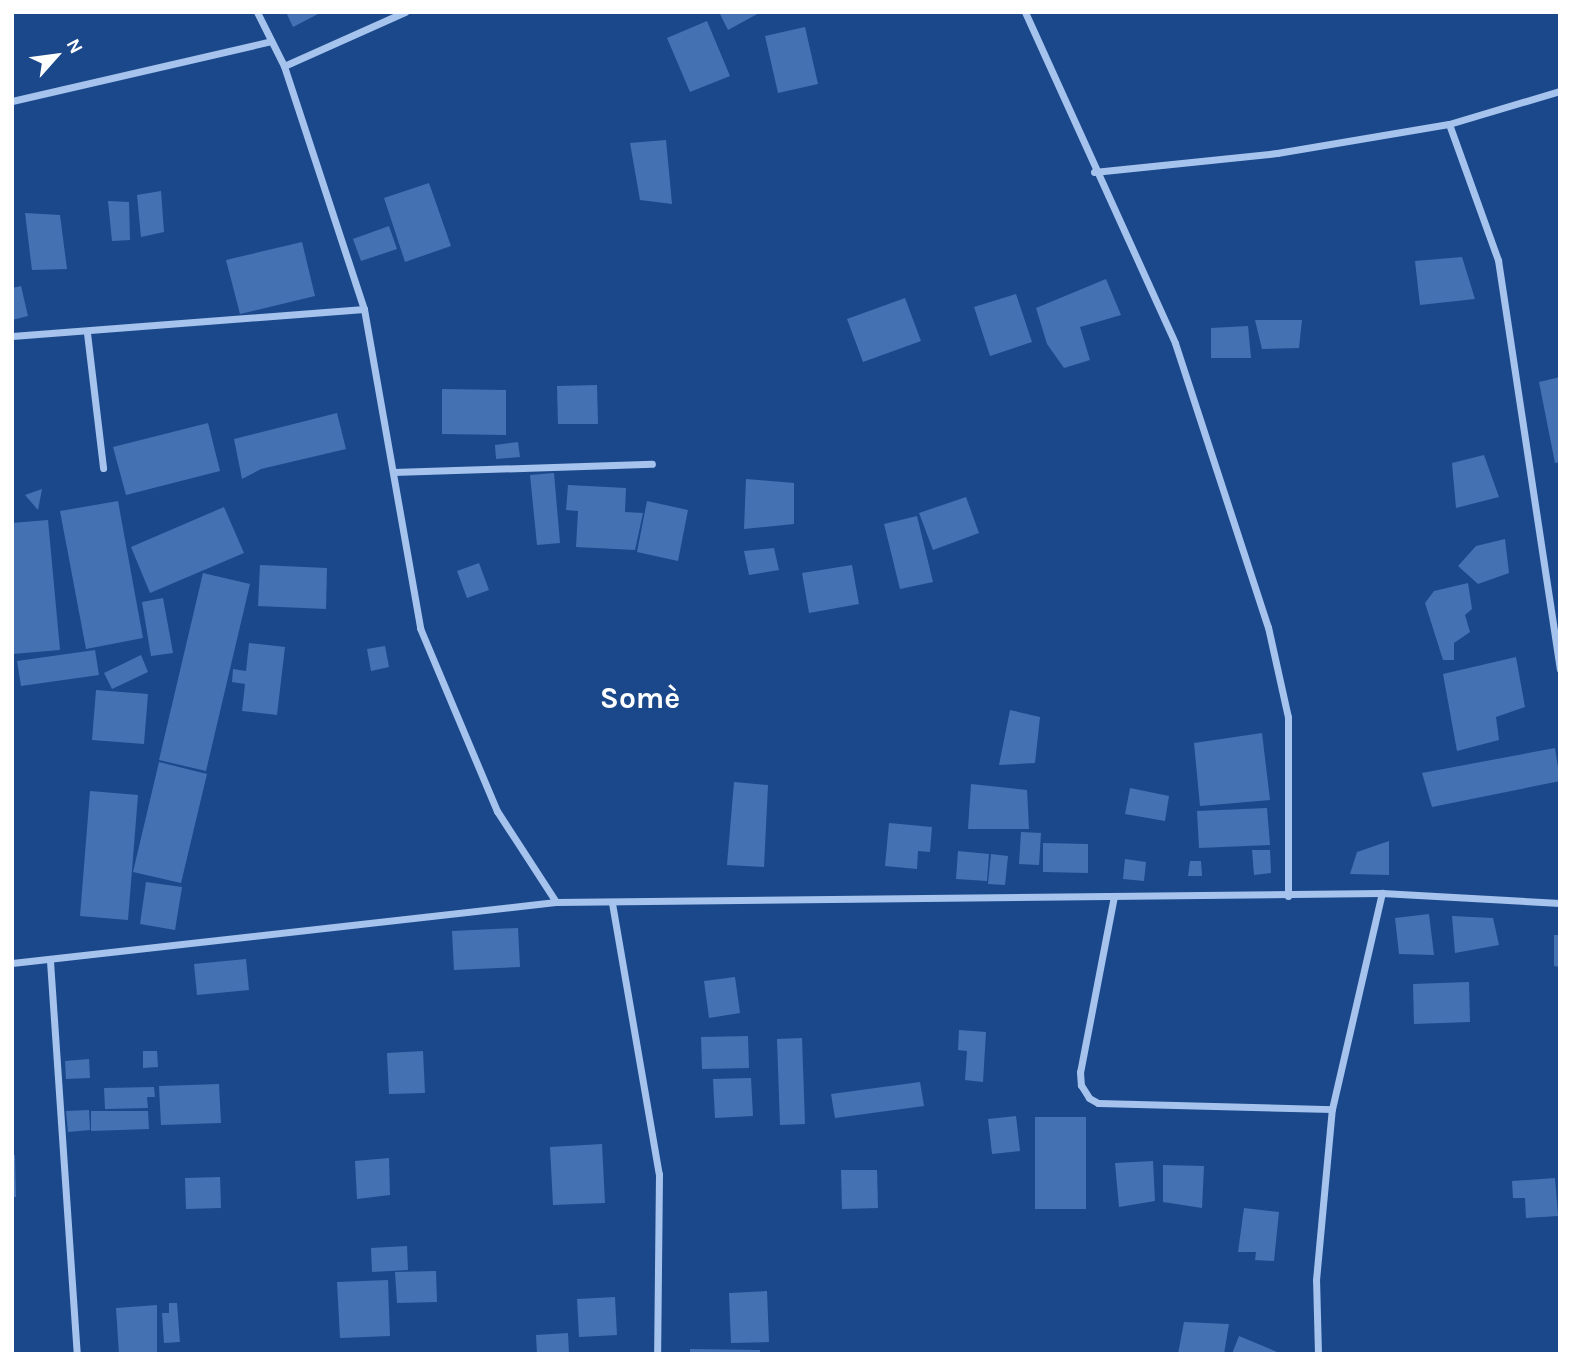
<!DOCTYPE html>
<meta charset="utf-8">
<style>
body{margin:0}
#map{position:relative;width:1572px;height:1366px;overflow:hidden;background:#1b488a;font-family:Karla,sans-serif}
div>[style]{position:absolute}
.building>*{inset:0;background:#4471b2}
.minor>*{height:7px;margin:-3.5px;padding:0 3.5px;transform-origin:3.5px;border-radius:3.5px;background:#a5c3ed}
span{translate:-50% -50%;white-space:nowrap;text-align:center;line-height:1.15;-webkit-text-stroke:7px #1b488a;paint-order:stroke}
.district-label{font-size:30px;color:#fff;font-weight:700}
.frame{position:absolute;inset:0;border:14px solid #fff;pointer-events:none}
.north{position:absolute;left:21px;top:21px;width:70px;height:70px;-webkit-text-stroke:5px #1b488a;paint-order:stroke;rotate:62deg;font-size:19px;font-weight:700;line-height:28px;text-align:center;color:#fff}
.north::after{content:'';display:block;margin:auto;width:24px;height:32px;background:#fff;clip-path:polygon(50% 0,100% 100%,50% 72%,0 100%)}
</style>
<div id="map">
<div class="building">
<i style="clip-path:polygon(286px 12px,322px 12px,293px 27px)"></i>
<i style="clip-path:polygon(719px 12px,761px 12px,728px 30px)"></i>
<i style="clip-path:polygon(707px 21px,730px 76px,690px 92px,667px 38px)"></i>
<i style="clip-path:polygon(805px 27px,818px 84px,778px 93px,765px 36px)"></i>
<i style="clip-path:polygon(666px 140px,672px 204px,640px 200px,630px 143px)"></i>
<i style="clip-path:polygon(429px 183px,451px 246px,405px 262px,384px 198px)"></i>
<i style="clip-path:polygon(161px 191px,164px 232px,141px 237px,137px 195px)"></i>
<i style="clip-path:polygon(108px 201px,129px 202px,130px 240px,112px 241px)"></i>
<i style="clip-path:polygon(25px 213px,60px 215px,67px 269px,32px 270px)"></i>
<i style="clip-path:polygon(389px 226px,397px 249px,361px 261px,353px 239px)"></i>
<i style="clip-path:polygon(302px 242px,315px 296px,240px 314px,226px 260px)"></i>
<i style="clip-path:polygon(1462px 257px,1475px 299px,1420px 305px,1415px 261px)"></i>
<i style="clip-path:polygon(1106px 279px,1121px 315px,1080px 327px,1090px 360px,1064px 368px,1047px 344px,1036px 308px)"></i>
<i style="clip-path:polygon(21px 286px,28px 316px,12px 320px,12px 288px)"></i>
<i style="clip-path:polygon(1016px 294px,1032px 342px,990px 356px,974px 307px)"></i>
<i style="clip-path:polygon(905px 298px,921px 341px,863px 362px,847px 319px)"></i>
<i style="clip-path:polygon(1255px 320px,1302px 320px,1299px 348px,1262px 349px)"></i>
<i style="clip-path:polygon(1248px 326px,1251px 358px,1211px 358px,1211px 328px)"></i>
<i style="clip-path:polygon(1560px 377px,1560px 462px,1555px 463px,1539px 382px)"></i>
<i style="clip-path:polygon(597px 385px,598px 424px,558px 424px,557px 386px)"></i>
<i style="clip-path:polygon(442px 389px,506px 390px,506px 435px,442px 434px)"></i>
<i style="clip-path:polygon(337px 413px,346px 449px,261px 469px,242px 479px,234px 439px)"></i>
<i style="clip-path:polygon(208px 423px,220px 471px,126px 495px,113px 447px)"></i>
<i style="clip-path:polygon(518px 442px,520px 457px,496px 459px,495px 445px)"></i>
<i style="clip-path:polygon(1484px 455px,1499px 497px,1456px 508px,1452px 463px)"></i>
<i style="clip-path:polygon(554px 473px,560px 543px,537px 545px,530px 475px)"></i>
<i style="clip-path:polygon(746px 479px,794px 483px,794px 524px,744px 529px)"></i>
<i style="clip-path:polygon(568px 485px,626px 488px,625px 512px,643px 513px,635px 550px,576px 547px,578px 511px,566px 510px)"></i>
<i style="clip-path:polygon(42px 489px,38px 510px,25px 495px)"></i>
<i style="clip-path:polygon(966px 497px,979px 533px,933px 550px,919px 513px)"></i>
<i style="clip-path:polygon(118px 501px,143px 638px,86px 649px,60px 511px)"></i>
<i style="clip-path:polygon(647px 501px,688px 510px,678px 561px,637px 552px)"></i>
<i style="clip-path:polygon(224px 507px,244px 553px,150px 593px,131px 547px)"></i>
<i style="clip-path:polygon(917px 516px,933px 582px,900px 589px,884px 524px)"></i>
<i style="clip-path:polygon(48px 520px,60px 650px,12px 654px,12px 523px)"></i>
<i style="clip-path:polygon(1505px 539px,1509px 573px,1478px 584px,1458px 566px,1476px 546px)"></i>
<i style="clip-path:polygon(774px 548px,779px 570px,749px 575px,744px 551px)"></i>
<i style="clip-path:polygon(479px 563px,489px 590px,467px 598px,457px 571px)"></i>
<i style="clip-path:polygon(260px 565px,327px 568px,326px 609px,258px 606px)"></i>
<i style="clip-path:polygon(852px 565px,859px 604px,809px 613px,802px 573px)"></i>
<i style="clip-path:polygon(203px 573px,250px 584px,206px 771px,159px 760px)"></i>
<i style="clip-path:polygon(1468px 583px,1472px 609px,1465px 615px,1470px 632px,1454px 643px,1454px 660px,1443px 660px,1425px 603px,1434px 591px)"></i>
<i style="clip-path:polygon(163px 598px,173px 653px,151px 656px,142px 602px)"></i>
<i style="clip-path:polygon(249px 643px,285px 647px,277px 715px,242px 711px,245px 684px,232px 682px,233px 669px,246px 671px)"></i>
<i style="clip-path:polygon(385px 646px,389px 667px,371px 671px,367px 649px)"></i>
<i style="clip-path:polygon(95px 650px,99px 675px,21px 686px,17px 661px)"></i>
<i style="clip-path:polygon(141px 655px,148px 672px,112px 689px,104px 673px)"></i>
<i style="clip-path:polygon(1516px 657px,1525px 707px,1496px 717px,1499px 740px,1457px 751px,1443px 674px)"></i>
<i style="clip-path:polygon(96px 690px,148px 694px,144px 744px,92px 740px)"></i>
<i style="clip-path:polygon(1010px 710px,1040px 717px,1035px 763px,999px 765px)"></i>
<i style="clip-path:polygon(1262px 733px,1270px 800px,1200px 806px,1194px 743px)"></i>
<i style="clip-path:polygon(1555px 748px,1560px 781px,1432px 807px,1422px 773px)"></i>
<i style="clip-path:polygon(159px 762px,207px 774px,181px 883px,133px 872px)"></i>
<i style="clip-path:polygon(734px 782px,768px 785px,764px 867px,727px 865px)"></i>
<i style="clip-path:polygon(971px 784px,1027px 790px,1029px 829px,968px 829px)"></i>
<i style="clip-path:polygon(1130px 788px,1169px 796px,1165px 821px,1125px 814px)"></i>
<i style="clip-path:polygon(90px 791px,138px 795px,128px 920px,80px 916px)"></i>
<i style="clip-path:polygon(1267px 808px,1270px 845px,1199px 848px,1197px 811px)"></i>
<i style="clip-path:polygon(889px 823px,932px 827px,930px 852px,918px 851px,917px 869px,885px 866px)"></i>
<i style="clip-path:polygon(1021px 832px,1041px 833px,1039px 865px,1019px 864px)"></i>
<i style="clip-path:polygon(1389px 841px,1389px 875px,1350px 874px,1357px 852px)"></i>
<i style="clip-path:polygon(1043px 843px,1088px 844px,1088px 873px,1043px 872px)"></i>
<i style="clip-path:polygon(1252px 850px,1270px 850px,1271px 873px,1254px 875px)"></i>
<i style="clip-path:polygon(958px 851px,989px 854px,987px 881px,956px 879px)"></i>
<i style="clip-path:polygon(991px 854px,1008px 856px,1005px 885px,988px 884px)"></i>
<i style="clip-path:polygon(1125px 859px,1146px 862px,1144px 881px,1123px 879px)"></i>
<i style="clip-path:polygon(1190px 861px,1201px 861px,1202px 876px,1188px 876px)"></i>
<i style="clip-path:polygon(146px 882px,182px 887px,175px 930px,140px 924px)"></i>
<i style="clip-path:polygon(1429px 914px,1434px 955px,1399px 954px,1395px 918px)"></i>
<i style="clip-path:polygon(1452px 916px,1493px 918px,1499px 945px,1455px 953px)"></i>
<i style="clip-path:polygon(518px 928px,520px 967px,454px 970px,452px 931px)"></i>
<i style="clip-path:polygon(1554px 935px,1560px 935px,1560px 967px,1554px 966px)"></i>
<i style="clip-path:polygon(246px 959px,249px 990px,197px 995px,194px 964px)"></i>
<i style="clip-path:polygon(735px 977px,740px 1013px,709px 1018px,704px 981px)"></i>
<i style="clip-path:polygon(1469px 982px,1470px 1022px,1414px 1024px,1413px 984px)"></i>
<i style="clip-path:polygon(959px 1030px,986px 1032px,983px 1082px,965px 1080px,967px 1051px,958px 1050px)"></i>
<i style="clip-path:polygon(748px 1036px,749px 1068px,702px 1069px,701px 1037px)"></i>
<i style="clip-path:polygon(802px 1038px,805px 1124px,780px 1125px,777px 1039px)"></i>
<i style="clip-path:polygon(143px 1051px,157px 1051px,158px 1067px,143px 1068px)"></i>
<i style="clip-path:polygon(423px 1051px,425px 1093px,389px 1094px,387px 1053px)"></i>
<i style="clip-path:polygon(89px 1059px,90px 1078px,66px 1079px,65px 1061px)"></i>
<i style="clip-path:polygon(751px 1078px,753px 1116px,715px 1118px,713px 1079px)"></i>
<i style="clip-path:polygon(920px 1082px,924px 1106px,835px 1118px,831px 1094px)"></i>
<i style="clip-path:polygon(219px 1084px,221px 1123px,161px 1125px,159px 1086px)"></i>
<i style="clip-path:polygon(154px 1087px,155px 1097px,147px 1097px,148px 1108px,105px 1109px,104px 1088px)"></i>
<i style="clip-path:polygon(89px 1110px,90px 1130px,68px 1132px,66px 1111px)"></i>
<i style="clip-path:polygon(91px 1111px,148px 1111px,149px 1129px,91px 1131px)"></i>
<i style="clip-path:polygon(1016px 1116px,1020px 1151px,992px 1154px,988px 1119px)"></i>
<i style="clip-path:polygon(1035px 1117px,1086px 1117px,1086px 1209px,1035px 1209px)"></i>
<i style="clip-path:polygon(602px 1144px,605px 1203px,553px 1205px,550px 1147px)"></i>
<i style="clip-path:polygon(12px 1155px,15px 1155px,16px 1197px,12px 1197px)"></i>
<i style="clip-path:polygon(389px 1158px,390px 1195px,357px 1199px,355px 1161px)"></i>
<i style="clip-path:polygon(1153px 1161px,1155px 1201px,1119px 1207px,1115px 1163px)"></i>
<i style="clip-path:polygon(1163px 1165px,1204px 1166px,1202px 1208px,1163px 1202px)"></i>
<i style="clip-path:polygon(841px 1170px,877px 1170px,878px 1208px,842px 1209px)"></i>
<i style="clip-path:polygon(220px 1177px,221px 1208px,186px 1209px,185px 1178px)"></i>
<i style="clip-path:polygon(1555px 1178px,1558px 1216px,1526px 1218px,1525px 1198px,1513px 1198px,1512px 1181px)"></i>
<i style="clip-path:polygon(1244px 1208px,1279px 1212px,1274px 1261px,1255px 1260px,1256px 1252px,1238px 1252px)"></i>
<i style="clip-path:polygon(407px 1246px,408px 1270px,372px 1272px,371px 1248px)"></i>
<i style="clip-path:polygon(436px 1271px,437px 1302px,397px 1303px,395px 1272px)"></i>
<i style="clip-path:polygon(388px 1280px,390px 1336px,340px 1338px,337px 1282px)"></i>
<i style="clip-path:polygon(767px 1291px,769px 1342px,731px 1343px,729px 1293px)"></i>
<i style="clip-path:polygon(615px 1297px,617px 1335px,579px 1337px,577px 1299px)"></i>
<i style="clip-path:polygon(169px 1303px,177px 1303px,180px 1342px,164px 1343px,162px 1313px,169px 1313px)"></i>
<i style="clip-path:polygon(157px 1305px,157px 1354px,119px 1354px,116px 1308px)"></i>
<i style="clip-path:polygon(1184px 1322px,1229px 1324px,1224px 1354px,1178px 1354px)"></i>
<i style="clip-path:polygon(568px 1333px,569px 1354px,537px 1354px,536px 1335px)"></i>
<i style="clip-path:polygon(1239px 1336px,1282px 1354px,1232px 1354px)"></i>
<i style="clip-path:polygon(690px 1349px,760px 1350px,760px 1354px,690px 1354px)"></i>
</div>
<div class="minor">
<i style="left:257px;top:12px;width:60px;rotate:63.4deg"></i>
<i style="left:284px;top:66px;width:256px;rotate:71.8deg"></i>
<i style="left:364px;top:309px;width:324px;rotate:80deg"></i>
<i style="left:420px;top:628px;width:199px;rotate:67.2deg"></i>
<i style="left:497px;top:811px;width:108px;rotate:57deg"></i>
<i style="left:556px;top:902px;width:826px;rotate:-0.62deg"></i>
<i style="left:1382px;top:893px;width:178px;rotate:3.2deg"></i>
<i style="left:1025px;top:12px;width:363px;rotate:65.6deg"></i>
<i style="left:1175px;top:343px;width:299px;rotate:71.9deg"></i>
<i style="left:1268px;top:627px;width:92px;rotate:77.5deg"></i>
<i style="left:1288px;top:717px;width:179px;rotate:90deg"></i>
<i style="left:284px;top:66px;width:133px;rotate:-24.1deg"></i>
<i style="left:12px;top:101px;width:266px;rotate:-13deg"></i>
<i style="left:1449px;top:124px;width:145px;rotate:70.2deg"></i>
<i style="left:1498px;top:260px;width:414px;rotate:81.4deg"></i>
<i style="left:1094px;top:172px;width:184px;rotate:-5.9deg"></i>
<i style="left:1277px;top:153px;width:174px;rotate:-9.6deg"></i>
<i style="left:1449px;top:124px;width:116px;rotate:-16.6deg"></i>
<i style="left:87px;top:333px;width:136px;rotate:83.2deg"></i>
<i style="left:12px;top:336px;width:353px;rotate:-4.4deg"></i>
<i style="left:393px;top:472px;width:259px;rotate:-1.8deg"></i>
<i style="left:1114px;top:896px;width:179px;rotate:100.9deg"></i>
<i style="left:1080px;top:1072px;width:13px;rotate:86deg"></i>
<i style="left:1081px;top:1085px;width:15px;rotate:58deg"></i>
<i style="left:1089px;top:1098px;width:10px;rotate:29deg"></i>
<i style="left:1098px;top:1103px;width:234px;rotate:1.5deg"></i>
<i style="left:612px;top:903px;width:275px;rotate:80.2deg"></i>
<i style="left:659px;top:1174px;width:180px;rotate:90.6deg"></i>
<i style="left:50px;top:961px;width:394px;rotate:86.1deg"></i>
<i style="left:12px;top:963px;width:547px;rotate:-6.4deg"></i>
<i style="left:1318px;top:1354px;width:74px;rotate:-91.5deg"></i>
<i style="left:1316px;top:1280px;width:172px;rotate:-84.7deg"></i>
<i style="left:1332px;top:1109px;width:222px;rotate:-77deg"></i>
</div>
<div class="district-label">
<span style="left:640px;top:698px">Somè</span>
</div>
<div class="frame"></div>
<div class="north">N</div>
</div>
